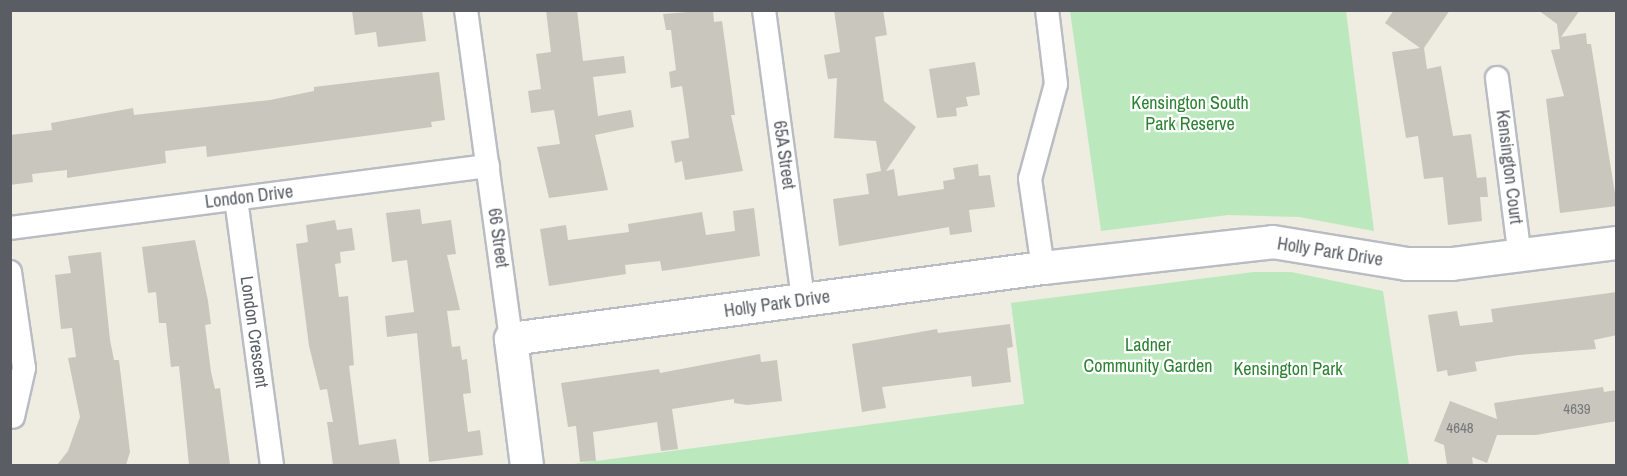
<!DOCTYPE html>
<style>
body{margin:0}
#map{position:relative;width:1627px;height:476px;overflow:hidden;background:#efece1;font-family:"Archivo Narrow",sans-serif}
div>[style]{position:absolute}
.green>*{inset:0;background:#bbe9bd}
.building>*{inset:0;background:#c9c6be}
.roads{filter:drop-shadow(2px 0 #b9bcc2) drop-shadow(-2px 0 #b9bcc2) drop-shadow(0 2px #b9bcc2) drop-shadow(0 -2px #b9bcc2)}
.street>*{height:22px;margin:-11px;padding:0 11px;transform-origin:11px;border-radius:11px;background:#fff}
.secondary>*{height:32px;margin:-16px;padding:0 16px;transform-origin:16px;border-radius:16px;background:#fff}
span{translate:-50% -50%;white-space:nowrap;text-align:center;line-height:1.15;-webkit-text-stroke:4.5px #fff;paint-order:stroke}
.number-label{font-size:15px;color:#76787a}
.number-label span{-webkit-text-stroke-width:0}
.park-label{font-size:18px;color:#2c8232}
.street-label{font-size:18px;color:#5a5e64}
.frame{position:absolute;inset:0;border:12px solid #5a5e64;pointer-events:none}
</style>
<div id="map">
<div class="green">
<i style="clip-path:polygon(1070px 11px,1346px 11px,1374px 231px,1299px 217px,1228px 215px,1101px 231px)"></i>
<i style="clip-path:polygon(1254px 272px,1291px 272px,1383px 291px,1409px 465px,566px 465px,1024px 404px,1011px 303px)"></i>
</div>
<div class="building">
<i style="clip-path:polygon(352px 10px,422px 10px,426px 41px,378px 47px,376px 32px,355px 35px)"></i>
<i style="clip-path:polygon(546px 10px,577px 10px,583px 61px,624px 56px,626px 73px,593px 77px,598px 116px,631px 110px,634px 127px,595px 135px,608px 190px,549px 198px,537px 147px,560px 144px,554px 110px,531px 113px,528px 91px,541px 89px,536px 54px,551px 52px)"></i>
<i style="clip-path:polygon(713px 10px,714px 22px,722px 21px,735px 115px,731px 115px,743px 171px,685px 180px,682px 161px,675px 163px,671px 141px,689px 138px,688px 127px,682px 86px,671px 88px,669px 72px,676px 70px,671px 30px,666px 30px,663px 14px)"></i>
<i style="clip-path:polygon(834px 10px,883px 10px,887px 35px,875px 37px,884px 101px,916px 127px,886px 171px,894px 169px,898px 196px,944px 189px,943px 181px,955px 179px,953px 168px,978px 164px,979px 176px,990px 175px,995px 207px,969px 210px,972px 232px,950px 235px,949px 227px,839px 246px,833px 199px,869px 194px,866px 174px,881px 171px,876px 141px,834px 138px,837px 78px,828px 79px,824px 55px,840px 52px)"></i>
<i style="clip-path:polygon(1394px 10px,1450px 10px,1424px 48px,1427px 69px,1441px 66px,1453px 136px,1471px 134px,1477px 178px,1486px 177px,1488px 197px,1480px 197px,1482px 221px,1448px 225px,1443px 177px,1424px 179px,1418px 136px,1406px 138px,1392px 52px,1420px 48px,1385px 23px)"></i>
<i style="clip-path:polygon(1538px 10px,1580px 10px,1561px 37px,1586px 33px,1587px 44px,1591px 44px,1617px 206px,1560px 213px,1546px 99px,1564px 96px,1551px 50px,1560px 49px,1557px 24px)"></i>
<i style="clip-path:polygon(975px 62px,980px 95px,966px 97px,968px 106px,956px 108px,957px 116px,937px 118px,929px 69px)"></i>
<i style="clip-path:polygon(439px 72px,445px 120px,431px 122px,432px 127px,207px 157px,206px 146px,165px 151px,166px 163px,67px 178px,67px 170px,32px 174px,33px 182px,10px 185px,10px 135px,52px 130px,51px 123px,133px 108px,134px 115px,270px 100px,314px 91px,314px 87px)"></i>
<i style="clip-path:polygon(754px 208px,760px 256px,662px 271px,660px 261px,625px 265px,626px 274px,549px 286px,540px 229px,566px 225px,568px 240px,629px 232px,628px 224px,702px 212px,706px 235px,735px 231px,733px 211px)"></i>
<i style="clip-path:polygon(420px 209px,422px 224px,451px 220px,456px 254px,447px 255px,460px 310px,447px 311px,452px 347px,460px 346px,462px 360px,467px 359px,471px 393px,463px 394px,468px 432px,480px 430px,483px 455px,429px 462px,417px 333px,387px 337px,385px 316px,414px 312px,407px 260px,392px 262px,386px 213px)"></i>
<i style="clip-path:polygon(335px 220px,337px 230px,352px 228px,355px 250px,340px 252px,341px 263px,335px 264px,339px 297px,348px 296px,354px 365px,349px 366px,359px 445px,396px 439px,400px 465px,333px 465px,327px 422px,333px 422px,327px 389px,320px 390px,309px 346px,296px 244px,308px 242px,306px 225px)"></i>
<i style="clip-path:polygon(195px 240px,208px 301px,211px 324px,205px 325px,211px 372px,215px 389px,220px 388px,230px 465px,189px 465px,179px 366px,171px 367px,166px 323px,159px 323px,156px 292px,148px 293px,142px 247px)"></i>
<i style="clip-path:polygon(101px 252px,110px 340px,114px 360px,119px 360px,130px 452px,126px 465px,57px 465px,68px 451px,80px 417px,68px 358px,76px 357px,72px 328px,61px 329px,55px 275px,71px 273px,68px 256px)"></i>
<i style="clip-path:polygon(1617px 292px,1617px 335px,1594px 340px,1596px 349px,1518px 355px,1475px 362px,1477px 371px,1448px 376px,1447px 370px,1437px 372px,1428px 315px,1457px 311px,1460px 326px,1493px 322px,1491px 309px)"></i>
<i style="clip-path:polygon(1010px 324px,1013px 347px,1007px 348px,1011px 382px,972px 387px,971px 376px,882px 387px,886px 408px,862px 412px,852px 344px,937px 329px,938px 333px)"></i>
<i style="clip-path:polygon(760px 354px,761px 362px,777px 360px,782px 401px,747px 405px,734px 403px,734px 399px,672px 409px,678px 449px,661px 451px,657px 422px,593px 432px,596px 461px,580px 462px,576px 426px,568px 427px,561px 383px,659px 369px,660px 373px)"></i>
<i style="clip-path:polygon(1603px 387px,1604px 392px,1617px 390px,1617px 421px,1536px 435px,1497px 435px,1487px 463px,1472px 457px,1473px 465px,1447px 465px,1444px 445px,1434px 441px,1450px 401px,1497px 419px,1494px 403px)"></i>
</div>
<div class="roads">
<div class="street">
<i style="left:466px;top:10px;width:332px;rotate:82.2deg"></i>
<i style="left:764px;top:10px;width:293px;rotate:82.3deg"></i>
<i style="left:1497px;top:78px;width:180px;rotate:82.7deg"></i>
<i style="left:236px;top:199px;width:269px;rotate:82.3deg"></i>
<i style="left:10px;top:228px;width:482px;rotate:-7.4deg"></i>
<i style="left:1043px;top:268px;width:90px;rotate:-98.3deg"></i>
<i style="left:1030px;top:179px;width:98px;rotate:-74.7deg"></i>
<i style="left:1056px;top:84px;width:75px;rotate:-96.9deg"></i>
<i style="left:10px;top:272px;width:97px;rotate:81.7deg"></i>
<i style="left:24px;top:368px;width:50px;rotate:102.7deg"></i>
</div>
<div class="secondary">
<i style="left:527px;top:466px;width:128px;rotate:-97.2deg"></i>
<i style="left:511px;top:339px;width:537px;rotate:-7.6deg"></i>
<i style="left:1043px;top:268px;width:231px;rotate:-6.4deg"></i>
<i style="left:1273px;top:242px;width:136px;rotate:9.3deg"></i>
<i style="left:1407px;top:264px;width:45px"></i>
<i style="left:1452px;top:264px;width:165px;rotate:-7.3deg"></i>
</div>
</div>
<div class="number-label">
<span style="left:1577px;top:409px">4639</span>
<span style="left:1460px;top:428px">4648</span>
</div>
<div class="park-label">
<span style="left:1190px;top:114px">Kensington South<br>Park Reserve</span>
<span style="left:1148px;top:356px">Ladner<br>Community Garden</span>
<span style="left:1288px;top:369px">Kensington Park</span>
</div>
<div class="street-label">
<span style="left:784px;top:155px;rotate:82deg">65A Street</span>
<span style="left:1509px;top:167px;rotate:83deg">Kensington Court</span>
<span style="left:249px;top:197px;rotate:-7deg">London Drive</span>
<span style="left:498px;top:238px;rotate:82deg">66 Street</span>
<span style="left:1330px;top:252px;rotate:9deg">Holly Park Drive</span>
<span style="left:777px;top:304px;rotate:-8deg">Holly Park Drive</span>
<span style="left:254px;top:332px;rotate:82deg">London Crescent</span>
</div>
<div class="frame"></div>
</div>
